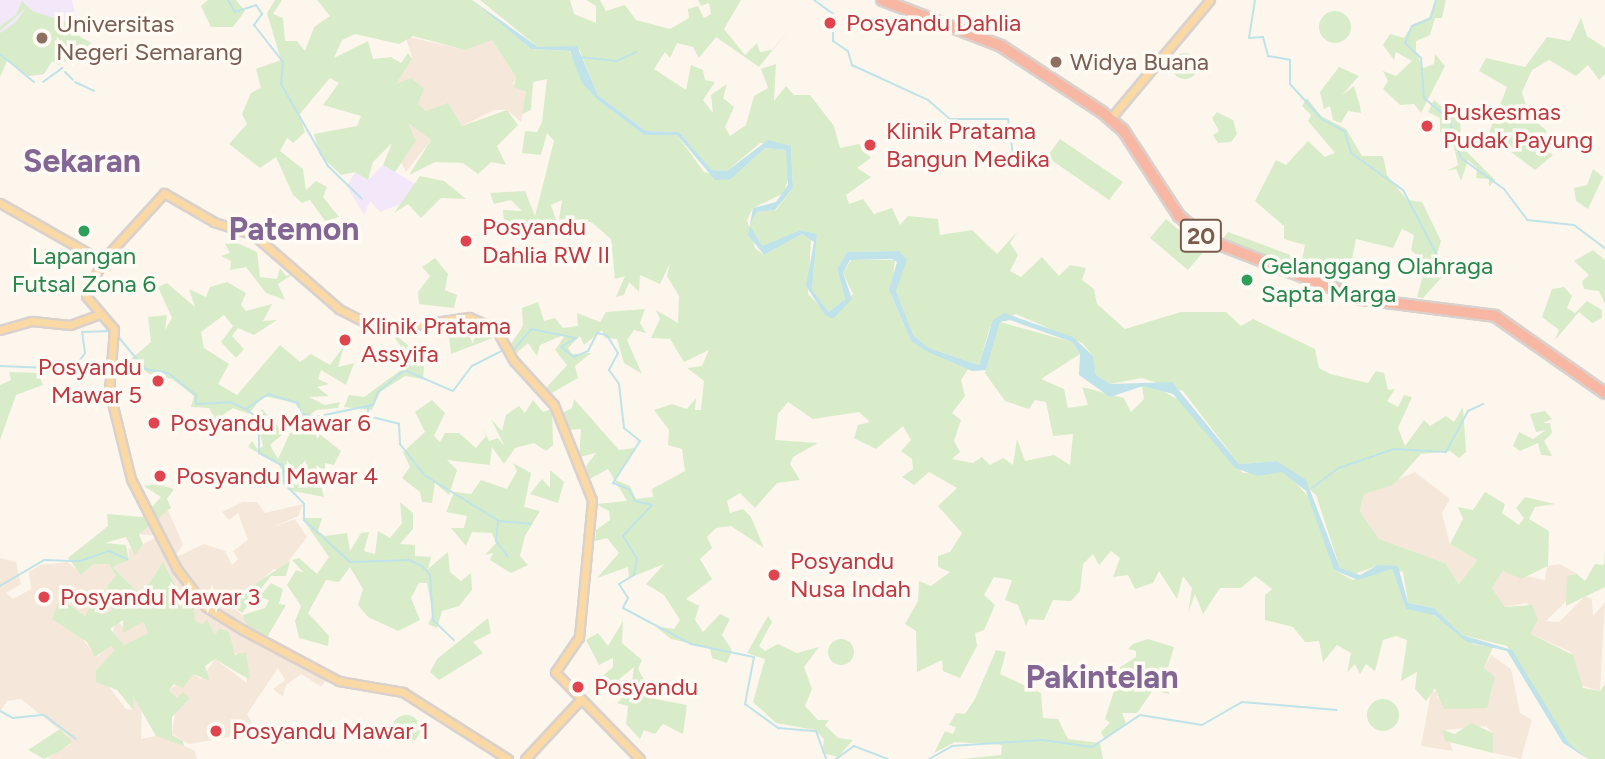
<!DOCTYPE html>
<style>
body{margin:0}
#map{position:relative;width:1605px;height:759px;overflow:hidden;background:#fdf6ec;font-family:Figtree,sans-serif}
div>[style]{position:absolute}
.residential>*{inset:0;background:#f5e8da}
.education>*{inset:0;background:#f3e8fa}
.green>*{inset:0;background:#d8ecc9}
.round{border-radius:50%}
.water>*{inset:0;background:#bfe3e8}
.stream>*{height:2px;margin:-1px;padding:0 1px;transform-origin:1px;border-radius:1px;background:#bfe3e8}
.roads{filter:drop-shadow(2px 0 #dad1cd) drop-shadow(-2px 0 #dad1cd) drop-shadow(0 2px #dad1cd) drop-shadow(0 -2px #dad1cd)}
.major>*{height:7px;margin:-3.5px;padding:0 3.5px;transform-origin:3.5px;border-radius:3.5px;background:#fbd9a5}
.highway>*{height:10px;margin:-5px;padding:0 5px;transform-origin:5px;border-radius:5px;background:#f7b7a3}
.dots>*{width:19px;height:19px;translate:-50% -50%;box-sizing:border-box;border:4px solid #fffaf3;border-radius:50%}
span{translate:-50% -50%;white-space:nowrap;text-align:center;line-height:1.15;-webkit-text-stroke:7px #fffaf3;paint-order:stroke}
.shield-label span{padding:2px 5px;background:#fffaf3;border:2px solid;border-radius:5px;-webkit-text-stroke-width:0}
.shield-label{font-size:23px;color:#7a5c4d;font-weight:700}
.health-label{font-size:24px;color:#be3a42}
.left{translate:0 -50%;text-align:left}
.right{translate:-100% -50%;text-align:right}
.education-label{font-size:24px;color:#785e54}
.leisure-label{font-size:24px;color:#27864d}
.district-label{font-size:32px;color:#846695;font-weight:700}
</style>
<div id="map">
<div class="residential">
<i style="clip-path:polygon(405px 36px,461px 49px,492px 40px,516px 77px,513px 84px,526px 93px,521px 122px,507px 110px,494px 110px,462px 126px,446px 104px,426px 111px,417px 104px,424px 88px,409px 80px,396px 84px,412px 57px)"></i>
<i style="clip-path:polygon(408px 123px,431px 140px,406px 172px,400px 160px,415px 141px,404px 127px)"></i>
<i style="clip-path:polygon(1415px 472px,1450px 499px,1442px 513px,1450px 544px,1477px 560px,1459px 584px,1445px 563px,1379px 539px,1360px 511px,1364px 494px)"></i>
<i style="clip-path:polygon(242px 502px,257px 502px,265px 513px,303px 504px,298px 516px,271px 528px,295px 519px,307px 537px,281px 571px,274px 569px,249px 590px,235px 609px,248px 620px,247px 629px,283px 658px,295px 655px,328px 678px,321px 687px,301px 674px,286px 685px,283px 697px,273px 689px,285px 680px,278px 668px,247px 714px,256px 729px,235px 724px,229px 737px,189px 744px,172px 734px,177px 698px,168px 690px,193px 674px,201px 679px,215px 659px,247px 683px,245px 657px,229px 651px,228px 632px,222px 628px,215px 635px,207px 620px,202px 626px,194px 620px,194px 608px,185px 603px,163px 562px,141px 595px,113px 567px,129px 560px,128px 543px,129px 549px,136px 548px,158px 536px,139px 534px,167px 508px,183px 544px,174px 558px,204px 544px,225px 551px,232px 565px,238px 559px,233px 551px,248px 540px,238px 513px,229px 520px,222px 512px)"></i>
<i style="clip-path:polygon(0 558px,16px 562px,21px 584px,6px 593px,13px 599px,31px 589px,29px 572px,40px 565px,68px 562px,82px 574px,94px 564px,109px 564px,117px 576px,106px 588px,113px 610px,106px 613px,99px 599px,85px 616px,60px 598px,53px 619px,79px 635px,97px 657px,111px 645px,116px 650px,96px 670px,126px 709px,134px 710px,132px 696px,142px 707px,141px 739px,161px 735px,195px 751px,197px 759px,47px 759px,71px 744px,66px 735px,21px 699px,7px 701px,0 712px)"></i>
<i style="clip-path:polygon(1560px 564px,1577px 574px,1567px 576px,1570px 597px,1546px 621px,1559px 622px,1585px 596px,1592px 599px,1593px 616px,1605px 602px,1600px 691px,1580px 685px,1571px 652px,1531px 634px,1538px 620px,1527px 603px,1505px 607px,1492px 588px,1503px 571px,1545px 580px,1547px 566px)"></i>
<i style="clip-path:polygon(117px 620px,123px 627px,143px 622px,148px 633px,124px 645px,111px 636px)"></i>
<i style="clip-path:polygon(1491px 655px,1511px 669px,1520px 713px,1532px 720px,1521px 759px,1493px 753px,1493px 733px,1486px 726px,1446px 730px,1453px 751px,1421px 746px,1431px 692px,1439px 690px,1437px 697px,1456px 709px,1490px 698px,1493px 684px,1484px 668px)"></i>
</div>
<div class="education">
<i style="clip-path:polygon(0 0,72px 0,80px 37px,92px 43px,59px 65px,52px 61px,44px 74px,29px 76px,7px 61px,0 77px)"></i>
<i style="clip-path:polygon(383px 165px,416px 184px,406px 202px,380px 212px,370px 201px,364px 215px,347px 186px,355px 172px,368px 180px)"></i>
</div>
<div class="green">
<i style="clip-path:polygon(208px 0,236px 0,245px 11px,233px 27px,211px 27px,201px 6px)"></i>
<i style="clip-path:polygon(275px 0,282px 0,273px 14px,283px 18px,285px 41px,297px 41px,305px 51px,314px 27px,330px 16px,317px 0,472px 0,531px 49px,569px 51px,599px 101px,644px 135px,677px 135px,704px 172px,731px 179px,765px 148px,786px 150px,791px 168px,784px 193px,753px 208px,747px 220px,755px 248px,764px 255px,802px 234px,811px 239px,808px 294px,833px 319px,853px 294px,843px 273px,851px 260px,895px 260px,891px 295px,911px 341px,968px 369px,961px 380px,965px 396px,952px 413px,961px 420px,954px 441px,960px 452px,952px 459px,973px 463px,982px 457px,990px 465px,1003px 458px,1013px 465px,1017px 439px,1025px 461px,1054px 455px,1070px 465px,1073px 434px,1053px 436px,1046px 402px,1035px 400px,1029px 409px,1005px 401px,985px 373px,1000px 322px,1072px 342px,1080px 354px,1041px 379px,1064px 389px,1068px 408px,1088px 405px,1082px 387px,1124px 398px,1131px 412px,1144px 399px,1142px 386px,1155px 387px,1181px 401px,1243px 473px,1282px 472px,1292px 478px,1311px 500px,1334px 570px,1353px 580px,1392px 569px,1406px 609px,1429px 612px,1473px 644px,1493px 647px,1484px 668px,1495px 677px,1487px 708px,1444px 709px,1435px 688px,1426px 701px,1415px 689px,1417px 672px,1401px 681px,1407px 640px,1396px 636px,1383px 640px,1375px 671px,1366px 664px,1360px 674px,1355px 664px,1347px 673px,1351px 653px,1337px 645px,1323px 662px,1319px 641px,1305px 642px,1293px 627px,1265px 620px,1265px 595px,1272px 589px,1255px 576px,1241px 588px,1220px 588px,1203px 614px,1195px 594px,1188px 613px,1192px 588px,1183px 576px,1177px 599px,1159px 571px,1153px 583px,1135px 589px,1128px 575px,1113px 577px,1120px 558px,1111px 551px,1099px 565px,1093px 554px,1083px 564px,1080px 591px,1071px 601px,1053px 600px,1044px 620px,1029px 619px,1026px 626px,1018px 605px,1005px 600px,1012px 580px,994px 577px,984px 595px,995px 605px,984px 630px,975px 633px,977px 646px,960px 678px,943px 671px,942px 660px,917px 672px,916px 631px,905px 624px,918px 601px,919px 581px,931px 586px,950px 572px,938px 567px,938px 556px,950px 552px,962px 533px,938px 506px,957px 488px,929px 472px,914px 485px,902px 477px,913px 469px,912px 459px,901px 451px,911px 440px,903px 426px,876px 449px,854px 438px,858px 425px,870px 422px,859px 412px,813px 419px,788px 402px,778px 414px,775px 440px,818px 443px,793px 457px,790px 464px,800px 480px,777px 483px,755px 508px,740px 493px,727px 501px,730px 513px,743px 509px,751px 517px,764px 548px,731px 526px,716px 528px,707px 537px,712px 548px,700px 559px,712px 579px,686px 599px,699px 606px,695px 620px,703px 632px,720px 614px,730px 619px,722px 635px,732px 650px,727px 663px,712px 658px,710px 648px,671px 639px,655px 626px,674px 629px,680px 620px,664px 595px,646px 584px,664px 564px,629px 578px,628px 567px,597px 578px,619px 553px,607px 538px,595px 541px,596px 530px,610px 520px,609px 511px,596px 504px,627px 501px,608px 469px,588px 480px,586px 466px,596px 453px,579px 457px,581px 429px,568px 430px,560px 414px,572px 408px,574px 399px,619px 450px,635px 448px,615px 480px,630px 486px,636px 499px,653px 497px,652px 489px,685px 471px,682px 449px,668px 445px,669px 430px,654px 410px,672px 404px,687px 409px,696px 398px,695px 410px,701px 410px,704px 381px,687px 368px,702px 366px,709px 350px,684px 362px,670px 339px,651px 338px,660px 319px,656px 310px,678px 323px,679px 296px,667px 276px,670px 263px,660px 284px,640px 275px,639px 292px,629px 282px,624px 295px,616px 297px,625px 276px,615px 279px,611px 239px,591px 222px,559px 219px,562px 200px,551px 205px,559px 229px,552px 239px,546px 233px,512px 237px,505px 230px,503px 210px,522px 211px,511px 200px,494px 204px,490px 193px,525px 191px,535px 216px,554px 141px,547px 133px,541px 155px,522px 153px,525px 131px,537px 132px,542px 122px,547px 79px,533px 82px,531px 110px,522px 114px,526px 92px,514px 87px,516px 77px,492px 40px,465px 50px,413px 36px,399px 44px,355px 34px,342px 40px,334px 58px,368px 41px,373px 59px,391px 57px,401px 63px,408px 53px,412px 59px,396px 84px,411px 78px,424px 88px,418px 104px,426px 111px,448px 103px,462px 126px,507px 110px,518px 125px,497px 146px,506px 165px,491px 162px,478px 174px,463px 163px,435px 162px,409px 175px,431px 140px,408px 123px,416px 141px,395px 172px,383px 165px,392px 143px,373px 162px,368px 180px,355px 172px,341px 175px,320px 155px,314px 134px,357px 126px,361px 116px,323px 105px,339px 83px,330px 78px,299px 115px,305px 132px,293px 143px,287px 138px,280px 151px,303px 169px,306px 190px,316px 181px,327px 187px,323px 197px,339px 217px,325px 221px,310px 200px,302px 203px,293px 195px,276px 157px,260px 168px,229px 144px,247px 124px,242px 114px,251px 93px,261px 88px,256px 69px,281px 60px,267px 13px)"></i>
<i style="clip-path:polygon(480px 0,570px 0,574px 14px,596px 23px,596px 6px,586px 0,600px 0,606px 11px,625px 5px,636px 20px,670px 29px,689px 18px,688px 9px,698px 6px,704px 18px,711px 14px,709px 3px,701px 6px,698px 0,741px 0,724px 29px,745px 55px,757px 43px,760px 52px,772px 50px,792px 26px,759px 67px,716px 37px,699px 58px,693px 47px,677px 43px,670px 58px,665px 52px,654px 69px,686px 90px,691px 65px,703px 70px,705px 80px,715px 82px,703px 100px,713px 113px,711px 95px,727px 84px,723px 98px,734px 107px,725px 127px,730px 136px,746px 125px,754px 96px,768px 88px,761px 69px,776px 64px,774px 101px,786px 86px,794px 95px,810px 95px,834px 126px,840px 148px,859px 144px,871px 158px,857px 168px,871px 177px,846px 195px,849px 204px,863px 199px,874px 214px,892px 208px,900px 225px,908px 216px,938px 219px,940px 235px,972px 230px,997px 254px,1018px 231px,1010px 243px,1018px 255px,1010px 271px,1021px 277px,1042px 257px,1059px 276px,1070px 265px,1086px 268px,1082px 280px,1094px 289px,1097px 304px,1125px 329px,1181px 312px,1226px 312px,1241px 326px,1253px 319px,1315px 349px,1319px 368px,1330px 374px,1368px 383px,1376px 371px,1384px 373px,1388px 390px,1395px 389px,1387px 401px,1398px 407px,1404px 395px,1412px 397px,1398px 428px,1405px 446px,1424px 420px,1430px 426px,1446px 416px,1454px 422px,1463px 407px,1466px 452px,1459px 458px,1450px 451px,1421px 454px,1393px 485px,1364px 494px,1360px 511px,1379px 539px,1445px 563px,1459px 584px,1477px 560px,1450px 544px,1463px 519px,1458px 507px,1473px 510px,1485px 492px,1505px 504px,1502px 513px,1519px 525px,1524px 518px,1516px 508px,1525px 497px,1555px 504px,1535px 507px,1529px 519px,1549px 531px,1548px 566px,1521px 579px,1503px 571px,1492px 588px,1505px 607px,1532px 605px,1538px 620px,1531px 634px,1573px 655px,1583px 688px,1600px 691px,1605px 684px,1605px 759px,1588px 759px,1569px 743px,1507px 646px,1462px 635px,1434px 608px,1408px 603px,1403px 572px,1379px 565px,1352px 575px,1340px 568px,1316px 495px,1277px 461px,1239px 464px,1183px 391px,1142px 378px,1110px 384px,1096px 375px,1093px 356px,1082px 343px,1016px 314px,990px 327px,979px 365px,929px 348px,914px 336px,896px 291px,899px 251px,847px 252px,837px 269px,845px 299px,829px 312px,812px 290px,817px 234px,800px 230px,762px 246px,750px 225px,757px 212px,776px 210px,793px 188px,791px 146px,760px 143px,727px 171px,712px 170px,679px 132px,646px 131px,598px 95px,579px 49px,538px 47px)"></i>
<i style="clip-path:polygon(1435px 0,1446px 0,1442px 18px,1435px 18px,1430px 35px,1416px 41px,1416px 52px,1423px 68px,1434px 64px,1435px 54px,1445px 66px,1421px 113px,1414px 104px,1400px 105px,1383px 89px,1388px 81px,1383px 71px,1396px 76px,1412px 61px,1396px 52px,1394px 60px,1383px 45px,1390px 34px,1404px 38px,1412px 25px,1429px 18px)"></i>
<i style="clip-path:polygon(22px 1px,32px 11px,82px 27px,80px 37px,92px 43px,59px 65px,52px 61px,44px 74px,29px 76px,7px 61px,0 77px,0 33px,16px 22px,26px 8px,0 31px,0 26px,16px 15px)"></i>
<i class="round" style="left:1319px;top:11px;width:32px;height:32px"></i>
<i style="clip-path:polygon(1581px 18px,1587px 36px,1605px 48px,1605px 74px,1599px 80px,1588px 65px,1576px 76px,1549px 60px,1532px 70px,1522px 92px,1529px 116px,1547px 131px,1539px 145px,1553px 155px,1535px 170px,1488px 135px,1507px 87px,1479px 71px,1486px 58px,1525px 67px,1547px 37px,1570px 41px)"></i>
<i class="round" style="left:1172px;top:53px;width:26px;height:26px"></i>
<i style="clip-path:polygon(1339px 67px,1359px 76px,1342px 95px,1354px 86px,1360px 106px,1361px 113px,1348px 111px,1341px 123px,1333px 120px,1330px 106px,1324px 109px,1320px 92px)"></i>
<i style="clip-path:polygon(1307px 98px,1321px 116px,1346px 129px,1362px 156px,1383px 156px,1387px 175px,1407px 200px,1422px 202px,1441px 241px,1434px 264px,1442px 277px,1423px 298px,1417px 297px,1426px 264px,1411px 250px,1414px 235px,1402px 229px,1393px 248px,1356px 239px,1346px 289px,1300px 269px,1305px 245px,1284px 239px,1284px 226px,1255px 201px,1276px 160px,1286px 165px,1308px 141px,1325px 157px,1335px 153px,1308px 121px,1311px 115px,1302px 106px)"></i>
<i style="clip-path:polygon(1434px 100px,1460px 122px,1462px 147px,1495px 180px,1489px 187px,1489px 179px,1476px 178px,1477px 168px,1468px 160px,1461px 181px,1456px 169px,1447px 171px,1458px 165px,1451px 133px,1440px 132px,1440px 118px,1428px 112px)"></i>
<i style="clip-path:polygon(1217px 112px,1233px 120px,1237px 134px,1231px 142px,1218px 143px,1213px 135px,1219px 131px,1212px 118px)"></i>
<i style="clip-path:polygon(1060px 139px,1123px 182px,1109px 200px,1047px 157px)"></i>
<i style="clip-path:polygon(1593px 169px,1603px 177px,1588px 209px,1576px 201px,1574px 188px,1587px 185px)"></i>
<i style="clip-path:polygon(420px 176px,444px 181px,466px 199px,441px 198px,421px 218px,408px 204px,394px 213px)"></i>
<i style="clip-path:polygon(1166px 219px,1204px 251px,1188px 270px,1150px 238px)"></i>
<i style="clip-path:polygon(1228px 232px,1299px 258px,1295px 267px,1222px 240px)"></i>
<i style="clip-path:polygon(235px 242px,257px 252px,260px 277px,277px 279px,280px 268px,286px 276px,295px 273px,278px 284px,285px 300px,266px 293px,246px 267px,230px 270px,231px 261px,221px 256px,230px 253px,225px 244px)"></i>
<i style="clip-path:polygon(1593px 250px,1605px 260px,1605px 304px,1599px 291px,1584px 289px,1582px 281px,1589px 275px,1574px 261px)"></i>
<i style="clip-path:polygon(435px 258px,448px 274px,445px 290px,457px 295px,454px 308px,419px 304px,418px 292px,430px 276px,422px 267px)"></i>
<i style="clip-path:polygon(227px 282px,246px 293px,241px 305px,246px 311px,272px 304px,263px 321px,277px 320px,254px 335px,238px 328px,232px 336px,244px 349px,236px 358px,221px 342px,233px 326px,224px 315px,201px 332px,204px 348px,229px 364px,218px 384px,237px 395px,280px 345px,300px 362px,311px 354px,330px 365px,344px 346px,338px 367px,354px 363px,346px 385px,321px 370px,318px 379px,329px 384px,317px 387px,329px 396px,309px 397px,325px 405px,340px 402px,338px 408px,316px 410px,305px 420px,295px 403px,263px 396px,249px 414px,233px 408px,216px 420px,209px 408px,191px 407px,194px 396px,172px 379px,149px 374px,131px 359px,151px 342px,148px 317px,167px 315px,165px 330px,172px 318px,158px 287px,167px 283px,195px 307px,189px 289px,206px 297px,210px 287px)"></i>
<i style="clip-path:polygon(1564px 287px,1572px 296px,1567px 308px,1575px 313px,1587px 301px,1602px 310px,1602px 318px,1592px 323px,1579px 312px,1555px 340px,1559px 330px,1542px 317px,1552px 289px)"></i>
<i style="clip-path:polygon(538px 302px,544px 321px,555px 318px,563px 328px,578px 326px,577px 313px,600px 322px,606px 312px,645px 309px,640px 323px,646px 333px,634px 330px,627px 340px,642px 374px,624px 363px,617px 339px,605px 338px,602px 330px,584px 345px,580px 336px,568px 348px,572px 354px,591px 353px,575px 366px,578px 378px,550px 394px,546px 388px,567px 365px,555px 350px,566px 334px,540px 345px,537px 356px,528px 343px,514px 355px,509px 347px,523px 326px,522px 308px)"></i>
<i style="clip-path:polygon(447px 321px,467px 330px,473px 344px,479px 322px,498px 336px,451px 354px)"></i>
<i style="clip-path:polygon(390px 331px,408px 345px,406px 362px,424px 366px,423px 379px,405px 376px,380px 392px,372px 410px,344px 407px,349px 395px,364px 397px,401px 370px,393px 357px,402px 348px)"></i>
<i style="clip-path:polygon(9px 372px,38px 373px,43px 385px,16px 395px,0 440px,0 385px,11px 380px)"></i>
<i style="clip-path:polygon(432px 400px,445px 413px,434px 436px,440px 442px,445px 433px,459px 433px,476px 448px,486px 436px,482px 426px,489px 441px,498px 438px,505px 447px,491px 419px,502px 431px,506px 415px,519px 406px,525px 413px,533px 400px,543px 412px,552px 409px,553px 445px,546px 451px,534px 443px,515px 448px,504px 464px,492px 447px,490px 465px,447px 460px,457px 470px,449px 495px,435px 483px,432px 503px,422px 502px,420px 492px,402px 478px,410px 467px,403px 452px,425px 432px,415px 412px)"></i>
<i style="clip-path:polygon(262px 409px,284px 433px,270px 445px,278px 459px,290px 433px,299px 431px,317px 432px,341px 451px,334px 465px,325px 463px,325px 471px,316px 465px,324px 497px,288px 490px,279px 465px,248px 447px,252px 441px,258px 450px,263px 446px,256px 415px)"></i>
<i style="clip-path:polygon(1545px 411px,1552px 419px,1543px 423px,1550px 423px,1552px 433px,1544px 441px,1552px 456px,1541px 455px,1538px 443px,1520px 451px,1513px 446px,1519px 432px,1533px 439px,1546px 430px,1536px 432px,1530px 414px)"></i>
<i style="clip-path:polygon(513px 463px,531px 473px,524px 507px,540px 511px,525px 536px,520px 556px,528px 565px,511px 573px,490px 560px,493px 553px,485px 555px,496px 543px,492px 533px,472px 532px,466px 546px,451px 528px,464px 528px,467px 516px,446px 512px,454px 492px,471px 494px,481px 480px,507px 489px,517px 471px)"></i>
<i style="clip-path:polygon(550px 470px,564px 482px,558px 503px,530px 494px,542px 479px,550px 488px)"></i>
<i style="clip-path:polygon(evenodd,158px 484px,174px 489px,167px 499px,171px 508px,139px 534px,143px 544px,135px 556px,126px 537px,105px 543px,126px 545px,129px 560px,113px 567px,141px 595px,163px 562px,185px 603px,194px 608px,195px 620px,202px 625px,207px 619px,215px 635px,220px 628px,229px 632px,235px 655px,246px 652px,250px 680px,215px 659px,205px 666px,210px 681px,193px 674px,183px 688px,174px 684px,169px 690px,177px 698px,183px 692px,190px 698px,172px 717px,172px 735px,183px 741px,184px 746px,156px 736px,133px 696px,134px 711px,117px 690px,96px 682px,96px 670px,115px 650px,111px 646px,95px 657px,87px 642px,52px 619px,60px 598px,85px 616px,95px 599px,106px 613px,112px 610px,106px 588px,116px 576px,109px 564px,94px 564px,81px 575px,68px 558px,108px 526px,107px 514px,143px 517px,161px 497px,144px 486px,158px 484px,123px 620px,123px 633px,143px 622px,148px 633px,124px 645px,110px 629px,123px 620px)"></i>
<i style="clip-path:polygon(400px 502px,413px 513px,413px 529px,400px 544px,415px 545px,415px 556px,431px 557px,428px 569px,448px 552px,450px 572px,461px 581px,471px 573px,472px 590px,459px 606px,442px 611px,437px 628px,428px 624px,433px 614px,427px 583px,419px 583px,411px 598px,420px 620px,398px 631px,368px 617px,358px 605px,363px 589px,350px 567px,339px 582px,326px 580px,308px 613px,329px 636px,328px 646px,299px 638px,295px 621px,301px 606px,287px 585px,296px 570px,304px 573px,292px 560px,299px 558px,317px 574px,329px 557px,302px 518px,322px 518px,318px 531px,325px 536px,347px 533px,350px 551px,361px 533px,369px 532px,364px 551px,375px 554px,378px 531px,390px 538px,402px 523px)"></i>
<i style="clip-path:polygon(1605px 550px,1605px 587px,1566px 606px,1567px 576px,1577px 574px,1585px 581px,1595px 564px,1604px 565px)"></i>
<i style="clip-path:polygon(290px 561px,286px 576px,271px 576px,242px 613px,233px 606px,247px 589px)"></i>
<i style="clip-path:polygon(271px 583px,283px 589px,279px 604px,286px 605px,266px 639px,247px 629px,243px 615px,265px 608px,269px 600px,259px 597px)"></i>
<i style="clip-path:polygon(768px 616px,772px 622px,759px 646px,765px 651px,778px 644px,797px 653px,819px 647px,804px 667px,812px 689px,805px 706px,818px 720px,829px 720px,825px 725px,838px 738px,853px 740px,838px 757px,822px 753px,824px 739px,815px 730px,776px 723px,753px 702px,765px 659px,747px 653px)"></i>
<i style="clip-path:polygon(488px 618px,491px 633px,473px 642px,483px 653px,439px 680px,430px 672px,437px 659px)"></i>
<i style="clip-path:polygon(623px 621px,622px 643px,642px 660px,638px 669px,655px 699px,687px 705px,683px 734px,663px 724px,655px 734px,644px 730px,640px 739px,626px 724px,628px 706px,617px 703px,631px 689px,634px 667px,617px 681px,598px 680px,613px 667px,613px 658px,599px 665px,586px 640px,598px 633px,608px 646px)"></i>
<i style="clip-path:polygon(1148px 639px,1174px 647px,1167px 671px,1156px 675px,1166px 678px,1169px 694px,1153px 690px,1137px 713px,1122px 713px,1126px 723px,1105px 740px,1101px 732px,1110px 723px,1105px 719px,1115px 688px,1111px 673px,1136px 657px,1136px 651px,1128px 649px,1133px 644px)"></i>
<i class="round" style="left:828px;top:639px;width:26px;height:26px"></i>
<i style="clip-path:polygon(996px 650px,1006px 652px,1000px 674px,1041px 693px,1043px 718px,1058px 719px,1068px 739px,1100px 743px,1103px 759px,961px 759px,1001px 755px,1002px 745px,955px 742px,934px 753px,945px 731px,953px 734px,956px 727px,949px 725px,956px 713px,965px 714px,975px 699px)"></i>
<i class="round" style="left:1367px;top:699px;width:32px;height:32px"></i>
<i class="round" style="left:392px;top:715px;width:28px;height:28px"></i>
<i style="clip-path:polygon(1471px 723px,1493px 733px,1493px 753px,1445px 741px,1442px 730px,1455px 734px)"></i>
<i style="clip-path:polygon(60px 729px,72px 742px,59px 752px,44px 759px,28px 750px)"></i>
</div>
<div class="water">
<i style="clip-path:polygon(472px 0,538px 47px,577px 46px,598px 95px,646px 131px,679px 132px,712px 170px,727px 171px,768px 140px,791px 146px,793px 188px,775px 210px,757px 212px,750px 225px,762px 246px,800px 230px,817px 234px,812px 290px,829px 312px,845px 299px,837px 269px,847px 252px,899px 251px,907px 259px,896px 291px,914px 336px,929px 348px,979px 365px,993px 320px,1004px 313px,1073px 337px,1093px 356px,1096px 375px,1110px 384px,1172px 382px,1239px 464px,1277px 461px,1306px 480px,1340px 568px,1360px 575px,1378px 565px,1398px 566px,1408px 603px,1434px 608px,1462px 635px,1512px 650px,1569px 743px,1588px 759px,1563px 743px,1507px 651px,1467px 642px,1434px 615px,1406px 609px,1392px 569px,1358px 580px,1334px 570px,1306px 491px,1282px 472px,1258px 476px,1235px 468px,1173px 394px,1143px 386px,1110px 397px,1079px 375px,1080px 354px,1072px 342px,1010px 320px,1000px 322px,986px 370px,972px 371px,926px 351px,911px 341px,889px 290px,897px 262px,892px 259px,850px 260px,843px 273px,852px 299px,833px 319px,825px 315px,806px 286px,814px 242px,802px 234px,764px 255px,748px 235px,753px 208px,776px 202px,788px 185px,786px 150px,765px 148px,731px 179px,715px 180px,677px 135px,644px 135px,599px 101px,582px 83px,570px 51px,531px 49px)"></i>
</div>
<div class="stream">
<i style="left:228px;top:0;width:14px;rotate:60deg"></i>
<i style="left:235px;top:12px;width:22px;rotate:-18deg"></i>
<i style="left:256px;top:5px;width:11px;rotate:56deg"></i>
<i style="left:262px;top:14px;width:14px;rotate:126deg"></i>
<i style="left:254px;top:25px;width:47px;rotate:51.9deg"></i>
<i style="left:283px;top:62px;width:22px;rotate:95deg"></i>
<i style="left:281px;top:84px;width:95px;rotate:60.2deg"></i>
<i style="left:328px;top:166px;width:47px;rotate:44.1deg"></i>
<i style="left:814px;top:0;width:24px;rotate:36deg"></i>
<i style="left:833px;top:14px;width:27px;rotate:90deg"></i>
<i style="left:833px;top:41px;width:18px;rotate:34deg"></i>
<i style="left:848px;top:51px;width:15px;rotate:74deg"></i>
<i style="left:852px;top:65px;width:84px;rotate:24.7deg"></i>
<i style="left:928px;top:100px;width:29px;rotate:41deg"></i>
<i style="left:950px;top:119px;width:58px"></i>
<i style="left:1008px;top:119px;width:49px;rotate:81.9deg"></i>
<i style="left:1255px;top:0;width:38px;rotate:99deg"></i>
<i style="left:1249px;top:38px;width:14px;rotate:-4deg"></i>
<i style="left:1263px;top:37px;width:20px;rotate:75deg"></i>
<i style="left:1268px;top:56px;width:22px;rotate:10deg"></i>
<i style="left:1290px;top:60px;width:24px;rotate:90deg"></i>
<i style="left:1290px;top:84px;width:47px;rotate:47.6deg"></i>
<i style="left:1322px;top:119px;width:26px;rotate:29deg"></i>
<i style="left:1345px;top:132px;width:22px;rotate:74deg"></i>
<i style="left:1351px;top:153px;width:64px;rotate:35.4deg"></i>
<i style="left:1403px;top:190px;width:73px;rotate:62.4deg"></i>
<i style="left:1436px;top:0;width:19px;rotate:106deg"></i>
<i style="left:1431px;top:18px;width:21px;rotate:157deg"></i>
<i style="left:1412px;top:26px;width:18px;rotate:112deg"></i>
<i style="left:1405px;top:43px;width:22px;rotate:43deg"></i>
<i style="left:1421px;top:58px;width:40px;rotate:85.7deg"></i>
<i style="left:1424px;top:98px;width:33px;rotate:40deg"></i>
<i style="left:1449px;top:119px;width:41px;rotate:72.9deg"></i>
<i style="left:1461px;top:158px;width:53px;rotate:35.8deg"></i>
<i style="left:1504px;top:189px;width:39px;rotate:53deg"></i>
<i style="left:1527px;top:220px;width:47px;rotate:6.1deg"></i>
<i style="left:1574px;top:225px;width:39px;rotate:37deg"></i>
<i style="left:0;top:54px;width:44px;rotate:39.5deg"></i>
<i style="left:578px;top:57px;width:39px;rotate:6deg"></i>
<i style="left:617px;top:61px;width:21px;rotate:-25deg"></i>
<i style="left:65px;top:72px;width:11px;rotate:45deg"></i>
<i style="left:43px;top:82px;width:24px;rotate:-36deg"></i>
<i style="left:75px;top:82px;width:21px;rotate:25deg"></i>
<i style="left:116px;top:334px;width:45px;rotate:50.4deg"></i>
<i style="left:145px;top:369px;width:23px;rotate:10deg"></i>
<i style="left:168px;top:373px;width:36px;rotate:38deg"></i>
<i style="left:196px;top:395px;width:9px;rotate:90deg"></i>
<i style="left:196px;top:404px;width:34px;rotate:-3deg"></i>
<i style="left:230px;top:402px;width:17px;rotate:24deg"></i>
<i style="left:246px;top:409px;width:27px;rotate:-34deg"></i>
<i style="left:268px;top:394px;width:31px;rotate:17deg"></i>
<i style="left:298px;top:403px;width:10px;rotate:73deg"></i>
<i style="left:301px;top:413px;width:15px;rotate:16deg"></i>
<i style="left:315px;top:417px;width:59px;rotate:-11.7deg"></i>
<i style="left:373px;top:405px;width:14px;rotate:-69deg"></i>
<i style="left:378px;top:392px;width:34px;rotate:-40deg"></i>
<i style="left:404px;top:370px;width:53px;rotate:23.2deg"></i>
<i style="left:453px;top:391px;width:31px;rotate:-53deg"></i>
<i style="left:472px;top:366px;width:35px;rotate:-27deg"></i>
<i style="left:512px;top:352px;width:30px;rotate:-50deg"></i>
<i style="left:531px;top:329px;width:46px;rotate:11.3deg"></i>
<i style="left:576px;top:338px;width:17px;rotate:149deg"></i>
<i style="left:561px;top:347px;width:16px;rotate:38deg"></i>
<i style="left:574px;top:357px;width:15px;rotate:-23deg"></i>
<i style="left:588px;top:351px;width:20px;rotate:-63deg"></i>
<i style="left:597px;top:333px;width:10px;rotate:11deg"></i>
<i style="left:607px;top:335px;width:21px;rotate:59deg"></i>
<i style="left:618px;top:353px;width:19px;rotate:118deg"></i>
<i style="left:609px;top:370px;width:17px;rotate:54deg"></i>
<i style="left:619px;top:384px;width:44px;rotate:83.5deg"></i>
<i style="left:624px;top:428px;width:21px;rotate:39deg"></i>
<i style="left:640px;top:441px;width:50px;rotate:122.7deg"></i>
<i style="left:613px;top:483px;width:17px;rotate:21deg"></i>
<i style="left:629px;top:489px;width:13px;rotate:63deg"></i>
<i style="left:635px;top:501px;width:17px;rotate:13deg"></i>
<i style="left:652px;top:505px;width:42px;rotate:133.1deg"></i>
<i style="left:623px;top:536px;width:26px;rotate:58deg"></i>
<i style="left:637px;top:558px;width:17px;rotate:100deg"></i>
<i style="left:634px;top:575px;width:17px;rotate:149deg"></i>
<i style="left:619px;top:584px;width:17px;rotate:57deg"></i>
<i style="left:628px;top:598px;width:11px;rotate:117deg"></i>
<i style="left:623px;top:608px;width:77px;rotate:27.9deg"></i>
<i style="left:691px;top:644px;width:64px;rotate:11.7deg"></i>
<i style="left:754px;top:657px;width:48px;rotate:100.8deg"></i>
<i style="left:745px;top:704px;width:41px;rotate:36deg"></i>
<i style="left:778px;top:728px;width:38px;rotate:5deg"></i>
<i style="left:816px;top:731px;width:30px;rotate:70deg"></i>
<i style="left:0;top:366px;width:73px;rotate:2.4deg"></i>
<i style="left:73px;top:369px;width:20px;rotate:-53deg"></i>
<i style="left:85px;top:353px;width:21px;rotate:-98deg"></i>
<i style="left:82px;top:332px;width:29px;rotate:-2deg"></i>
<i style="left:368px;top:407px;width:9px;rotate:90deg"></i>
<i style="left:368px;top:416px;width:32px;rotate:14deg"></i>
<i style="left:399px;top:424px;width:20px;rotate:87deg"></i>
<i style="left:400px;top:444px;width:39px;rotate:52deg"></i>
<i style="left:424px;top:475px;width:88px;rotate:31.5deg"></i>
<i style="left:499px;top:521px;width:32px;rotate:5deg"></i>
<i style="left:246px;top:409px;width:16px;rotate:38deg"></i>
<i style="left:259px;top:419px;width:34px;rotate:90deg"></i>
<i style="left:259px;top:453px;width:27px;rotate:28deg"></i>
<i style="left:283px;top:466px;width:17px;rotate:87deg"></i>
<i style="left:284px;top:483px;width:29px;rotate:46deg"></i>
<i style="left:304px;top:504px;width:16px;rotate:90deg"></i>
<i style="left:304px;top:520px;width:62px;rotate:42.4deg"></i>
<i style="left:350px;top:562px;width:59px;rotate:-1.9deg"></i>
<i style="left:409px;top:560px;width:14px;rotate:25deg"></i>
<i style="left:422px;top:566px;width:12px;rotate:48deg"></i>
<i style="left:430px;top:575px;width:45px;rotate:86.2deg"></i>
<i style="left:433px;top:620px;width:29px;rotate:44deg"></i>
<i style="left:1312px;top:488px;width:34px;rotate:-37deg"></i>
<i style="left:1339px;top:468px;width:58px;rotate:-19.1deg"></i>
<i style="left:1394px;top:449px;width:52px;rotate:3.3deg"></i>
<i style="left:1446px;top:452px;width:47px;rotate:-61.8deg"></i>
<i style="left:1468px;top:411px;width:17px;rotate:-25deg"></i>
<i style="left:498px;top:522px;width:19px;rotate:96deg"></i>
<i style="left:496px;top:541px;width:20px;rotate:53deg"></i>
<i style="left:0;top:586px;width:51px;rotate:-30.6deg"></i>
<i style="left:44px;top:560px;width:36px;rotate:2deg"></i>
<i style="left:80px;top:561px;width:31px;rotate:-19deg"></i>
<i style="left:109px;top:551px;width:20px;rotate:24deg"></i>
<i style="left:0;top:711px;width:15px;rotate:28deg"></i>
<i style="left:13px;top:718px;width:31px;rotate:-6deg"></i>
<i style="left:44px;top:715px;width:40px;rotate:37deg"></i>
<i style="left:836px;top:759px;width:22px;rotate:-36deg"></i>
<i style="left:854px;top:746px;width:36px;rotate:21deg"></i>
<i style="left:929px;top:759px;width:26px;rotate:-29deg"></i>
<i style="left:952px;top:746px;width:91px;rotate:-3.8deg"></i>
<i style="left:1043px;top:740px;width:49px;rotate:8.1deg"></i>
<i style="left:1092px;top:747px;width:58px;rotate:-33.7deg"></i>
<i style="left:1140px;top:715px;width:63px;rotate:9.2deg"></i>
<i style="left:1202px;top:725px;width:46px;rotate:-29.9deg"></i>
<i style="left:1242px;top:702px;width:95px;rotate:4.8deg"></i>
</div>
<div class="roads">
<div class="major">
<i style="left:1110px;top:119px;width:155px;rotate:-50deg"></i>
<i style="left:0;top:203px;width:117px;rotate:29.6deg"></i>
<i style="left:0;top:330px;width:33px;rotate:-16deg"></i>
<i style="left:32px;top:321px;width:38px;rotate:6deg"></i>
<i style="left:70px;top:325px;width:29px;rotate:-20deg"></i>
<i style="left:508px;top:759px;width:125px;rotate:-147.5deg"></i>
<i style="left:403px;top:692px;width:65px;rotate:-170.2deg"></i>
<i style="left:339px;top:681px;width:109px;rotate:-152deg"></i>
<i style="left:243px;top:630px;width:44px;rotate:-148.1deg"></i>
<i style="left:206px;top:607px;width:48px;rotate:-127.3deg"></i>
<i style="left:177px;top:569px;width:101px;rotate:-117.1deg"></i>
<i style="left:131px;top:479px;width:92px;rotate:-103.9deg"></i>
<i style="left:109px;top:390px;width:61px;rotate:-85.3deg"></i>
<i style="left:114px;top:329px;width:43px;rotate:-130.3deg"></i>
<i style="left:86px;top:296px;width:38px;rotate:-65deg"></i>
<i style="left:102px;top:261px;width:92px;rotate:-47.6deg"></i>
<i style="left:164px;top:193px;width:58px;rotate:30.1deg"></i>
<i style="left:214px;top:222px;width:42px;rotate:18deg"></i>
<i style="left:254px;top:235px;width:113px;rotate:41deg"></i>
<i style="left:339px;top:309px;width:46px;rotate:27.1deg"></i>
<i style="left:380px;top:330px;width:90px;rotate:-8.3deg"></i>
<i style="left:469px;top:317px;width:30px;rotate:24deg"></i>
<i style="left:496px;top:329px;width:37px;rotate:61deg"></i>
<i style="left:514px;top:361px;width:59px;rotate:47.7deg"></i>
<i style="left:554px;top:405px;width:102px;rotate:68.2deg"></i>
<i style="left:592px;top:500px;width:138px;rotate:95.4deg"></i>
<i style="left:579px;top:637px;width:42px;rotate:124.4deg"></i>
<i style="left:555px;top:672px;width:122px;rotate:45.7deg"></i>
<i style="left:525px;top:759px;width:81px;rotate:-47deg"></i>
</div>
<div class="highway">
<i style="left:882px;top:0;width:128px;rotate:21.1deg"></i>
<i style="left:1001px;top:46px;width:121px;rotate:33.2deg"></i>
<i style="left:1102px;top:112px;width:28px;rotate:41deg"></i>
<i style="left:1123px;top:130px;width:103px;rotate:56.9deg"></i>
<i style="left:1179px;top:216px;width:38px;rotate:40deg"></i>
<i style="left:1208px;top:240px;width:164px;rotate:21.1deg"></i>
<i style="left:1361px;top:299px;width:135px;rotate:7.2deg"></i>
<i style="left:1495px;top:316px;width:134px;rotate:35deg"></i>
</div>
</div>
<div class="dots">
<i style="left:830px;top:23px;background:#e0444e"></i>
<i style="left:42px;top:38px;background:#8d6e63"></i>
<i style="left:1056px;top:62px;background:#8d6e63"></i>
<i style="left:1427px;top:126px;background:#e0444e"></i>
<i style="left:870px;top:145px;background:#e0444e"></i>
<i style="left:84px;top:231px;background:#2e9e5b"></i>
<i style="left:466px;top:241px;background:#e0444e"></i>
<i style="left:1247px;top:280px;background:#2e9e5b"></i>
<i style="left:345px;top:340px;background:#e0444e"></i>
<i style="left:158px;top:381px;background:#e0444e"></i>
<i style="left:154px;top:423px;background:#e0444e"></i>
<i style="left:160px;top:476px;background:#e0444e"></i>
<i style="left:774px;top:575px;background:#e0444e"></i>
<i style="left:44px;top:597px;background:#e0444e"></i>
<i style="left:578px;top:687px;background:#e0444e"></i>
<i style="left:216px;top:731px;background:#e0444e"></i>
</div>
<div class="shield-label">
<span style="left:1201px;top:236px">20</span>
</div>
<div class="health-label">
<span class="left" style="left:846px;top:23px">Posyandu Dahlia</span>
<span class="left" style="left:1443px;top:126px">Puskesmas<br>Pudak Payung</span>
<span class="left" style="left:886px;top:145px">Klinik Pratama<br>Bangun Medika</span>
<span class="left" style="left:482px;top:241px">Posyandu<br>Dahlia RW II</span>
<span class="left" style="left:361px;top:340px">Klinik Pratama<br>Assyifa</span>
<span class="right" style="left:142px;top:381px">Posyandu<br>Mawar 5</span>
<span class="left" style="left:170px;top:423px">Posyandu Mawar 6</span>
<span class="left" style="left:176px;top:476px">Posyandu Mawar 4</span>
<span class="left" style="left:790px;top:575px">Posyandu<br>Nusa Indah</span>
<span class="left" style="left:60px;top:597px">Posyandu Mawar 3</span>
<span class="left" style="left:594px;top:687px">Posyandu</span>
<span class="left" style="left:232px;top:731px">Posyandu Mawar 1</span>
</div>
<div class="education-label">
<span class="left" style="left:56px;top:38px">Universitas<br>Negeri Semarang</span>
<span class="left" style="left:1070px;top:62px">Widya Buana</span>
</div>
<div class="leisure-label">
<span style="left:84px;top:270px">Lapangan<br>Futsal Zona 6</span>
<span class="left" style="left:1261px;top:280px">Gelanggang Olahraga<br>Sapta Marga</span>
</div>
<div class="district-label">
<span style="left:82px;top:161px">Sekaran</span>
<span style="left:294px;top:229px">Patemon</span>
<span style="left:1102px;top:677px">Pakintelan</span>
</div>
</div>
